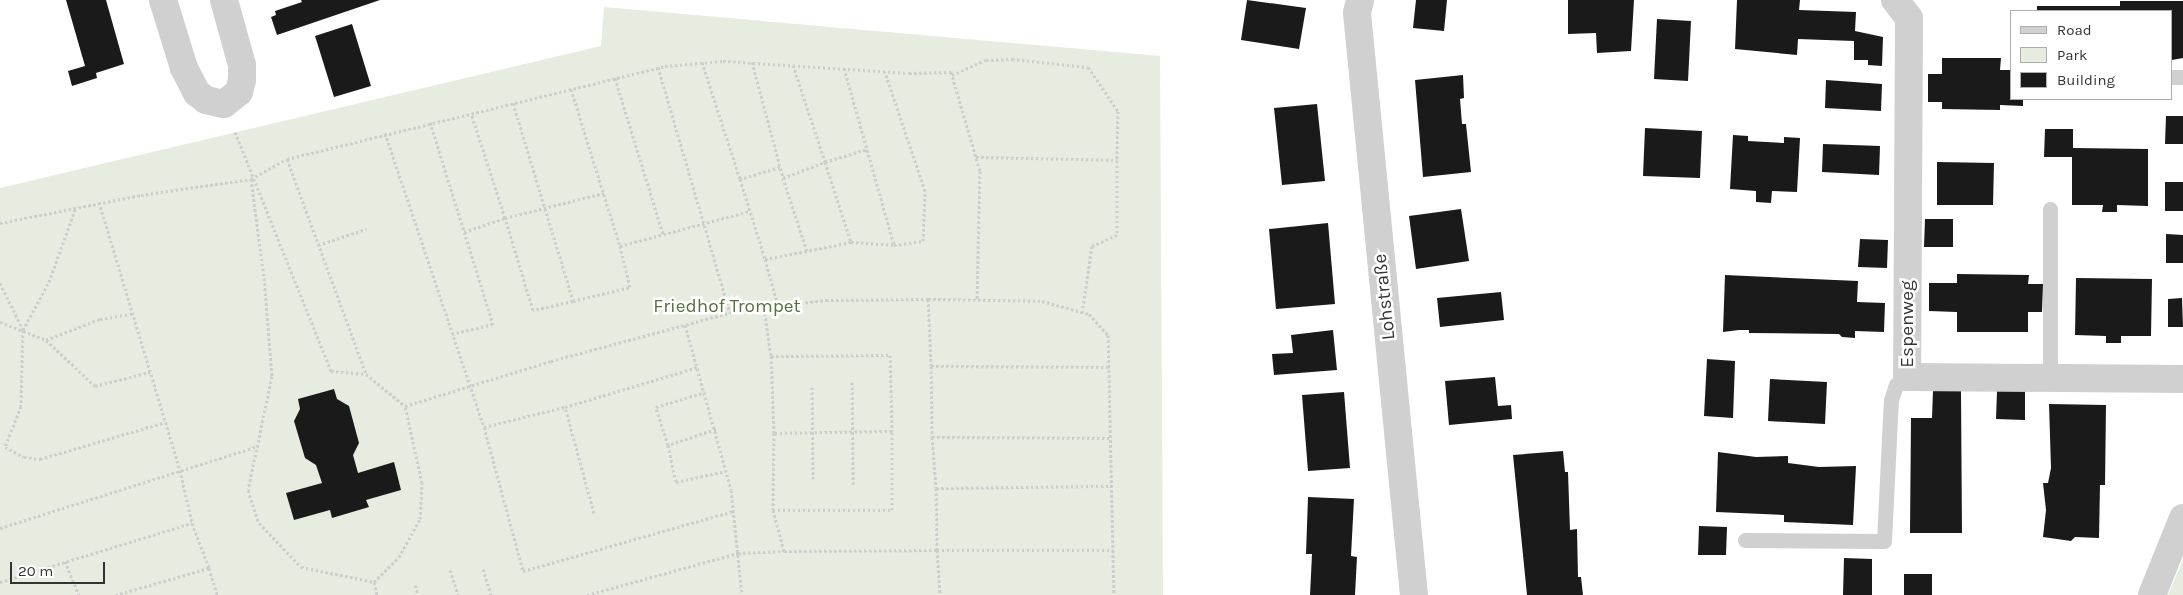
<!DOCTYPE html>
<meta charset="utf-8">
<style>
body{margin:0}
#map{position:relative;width:2183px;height:595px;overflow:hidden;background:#fff;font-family:Karla,sans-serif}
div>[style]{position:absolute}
.green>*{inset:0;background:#e6ecdf}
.building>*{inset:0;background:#1a1a1a}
.path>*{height:3px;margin-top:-1.5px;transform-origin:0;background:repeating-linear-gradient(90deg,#cdcdcd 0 2.5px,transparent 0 5px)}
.lane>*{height:15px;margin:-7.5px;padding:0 7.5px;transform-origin:7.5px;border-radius:7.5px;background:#d0d0d0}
.street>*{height:28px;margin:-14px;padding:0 14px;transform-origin:14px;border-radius:14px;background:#d0d0d0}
span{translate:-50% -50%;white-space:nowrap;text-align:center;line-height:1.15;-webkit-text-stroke:5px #fff;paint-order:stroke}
.street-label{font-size:19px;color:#333}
.park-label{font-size:19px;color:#56703f}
.legend{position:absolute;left:2010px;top:10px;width:162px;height:90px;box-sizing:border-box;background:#fff;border:1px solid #adadad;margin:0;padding:6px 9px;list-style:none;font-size:15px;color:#333}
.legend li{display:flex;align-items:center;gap:10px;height:25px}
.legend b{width:25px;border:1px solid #adadad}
.scale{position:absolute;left:10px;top:562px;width:95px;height:22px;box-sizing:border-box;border:2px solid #333;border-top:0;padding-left:6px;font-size:15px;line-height:18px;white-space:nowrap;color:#333;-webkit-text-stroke:4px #fff;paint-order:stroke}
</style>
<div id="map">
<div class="green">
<i style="clip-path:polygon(604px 7px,1160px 56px,1163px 595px,0 595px,0 188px,601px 46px)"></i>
<i style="clip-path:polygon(2183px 560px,2183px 595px,2168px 595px)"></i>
</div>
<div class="building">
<i style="clip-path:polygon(66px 0,106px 0,124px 64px,96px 73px,97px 78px,72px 86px,68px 71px,85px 66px)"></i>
<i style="clip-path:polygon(301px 0,380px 0,277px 35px,271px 17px,276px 15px,275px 11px,302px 2px)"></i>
<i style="clip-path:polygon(1247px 0,1306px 8px,1299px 49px,1241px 40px)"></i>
<i style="clip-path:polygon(1416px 0,1447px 0,1444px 31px,1413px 28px)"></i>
<i style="clip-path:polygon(1568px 0,1634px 0,1631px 51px,1597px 53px,1596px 33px,1568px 34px)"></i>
<i style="clip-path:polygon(1737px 0,1800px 0,1799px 10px,1856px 12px,1855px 31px,1883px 37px,1882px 66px,1868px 65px,1868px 60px,1854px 60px,1854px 41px,1798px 39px,1797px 55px,1735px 49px)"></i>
<i style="clip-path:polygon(2120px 1px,2183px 1px,2183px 58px,2172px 60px,2172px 11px,2037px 11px,2037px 6px,2120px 6px)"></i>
<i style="clip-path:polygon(1657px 19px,1691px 21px,1688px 81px,1654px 79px)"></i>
<i style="clip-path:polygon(352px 24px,371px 86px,334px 97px,315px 36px)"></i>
<i style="clip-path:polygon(1942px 58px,2001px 58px,2000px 70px,2012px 70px,2012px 99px,2023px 99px,2023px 106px,2000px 105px,2000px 110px,1942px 109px,1942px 102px,1928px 102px,1928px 74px,1942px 74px)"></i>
<i style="clip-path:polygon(1463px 75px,1464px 98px,1460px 99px,1462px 124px,1466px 124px,1471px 172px,1423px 177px,1415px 80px)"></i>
<i style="clip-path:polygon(1826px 80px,1882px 84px,1881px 111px,1825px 108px)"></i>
<i style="clip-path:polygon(1317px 104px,1325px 181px,1282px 185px,1274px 108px)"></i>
<i style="clip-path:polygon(2166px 116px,2183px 116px,2183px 144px,2165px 144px)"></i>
<i style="clip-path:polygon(1645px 128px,1702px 131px,1700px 178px,1643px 176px)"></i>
<i style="clip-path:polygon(2045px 129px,2073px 129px,2073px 148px,2148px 149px,2148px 206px,2117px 205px,2117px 212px,2102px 212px,2103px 205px,2072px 205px,2072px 157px,2044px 157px)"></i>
<i style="clip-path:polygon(1733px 135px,1748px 136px,1748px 141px,1784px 143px,1784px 137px,1800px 138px,1797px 192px,1772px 191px,1771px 203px,1756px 202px,1756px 191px,1730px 189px)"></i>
<i style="clip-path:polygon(1823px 144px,1880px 146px,1879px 175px,1822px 172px)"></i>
<i style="clip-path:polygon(1937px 162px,1994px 163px,1993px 205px,1937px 205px)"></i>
<i style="clip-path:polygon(2165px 182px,2183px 182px,2183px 211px,2165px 211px)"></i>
<i style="clip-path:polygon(1461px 209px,1469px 261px,1416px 269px,1409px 216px)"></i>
<i style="clip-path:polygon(1925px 219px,1953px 219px,1953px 247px,1924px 247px)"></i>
<i style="clip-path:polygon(1328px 223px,1335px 304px,1276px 309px,1269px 229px)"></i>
<i style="clip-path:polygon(2166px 234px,2183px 235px,2183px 263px,2166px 263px)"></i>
<i style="clip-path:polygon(1860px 239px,1888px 240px,1887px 268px,1858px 267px)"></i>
<i style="clip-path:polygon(1957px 274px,2029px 275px,2028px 284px,2043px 284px,2042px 312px,2028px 312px,2028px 332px,1957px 332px,1957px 312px,1929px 311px,1929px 283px,1957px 283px)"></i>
<i style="clip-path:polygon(1725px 275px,1858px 281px,1857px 302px,1885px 303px,1884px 332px,1855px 331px,1855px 338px,1842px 337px,1839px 334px,1749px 333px,1749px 330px,1739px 330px,1723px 332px)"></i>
<i style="clip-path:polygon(2076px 278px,2152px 279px,2151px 336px,2121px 336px,2121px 343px,2106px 343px,2106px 336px,2075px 335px)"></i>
<i style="clip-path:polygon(1501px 292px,1504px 320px,1440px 327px,1437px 298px)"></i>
<i style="clip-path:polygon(2182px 298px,2183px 327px,2168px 327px,2168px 299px)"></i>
<i style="clip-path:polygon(1333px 330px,1337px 370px,1274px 375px,1272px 354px,1293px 353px,1291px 335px)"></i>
<i style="clip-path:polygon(1707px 359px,1735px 361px,1733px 418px,1704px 416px)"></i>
<i style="clip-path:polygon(1495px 377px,1498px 406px,1511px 405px,1512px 419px,1449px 425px,1445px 381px)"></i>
<i style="clip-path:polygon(1770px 379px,1827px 382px,1825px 424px,1768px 421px)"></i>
<i style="clip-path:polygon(334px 389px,337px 399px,349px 406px,359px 443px,353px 455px,358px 473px,394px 462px,401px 490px,366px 500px,369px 507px,332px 518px,330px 510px,294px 520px,286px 493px,322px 483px,316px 465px,305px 458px,294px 421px,300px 409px,298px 399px)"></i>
<i style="clip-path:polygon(1933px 390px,1961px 391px,1962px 533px,1910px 533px,1911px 418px,1932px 418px)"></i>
<i style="clip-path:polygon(1997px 391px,2025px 391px,2025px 420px,1996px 419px)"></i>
<i style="clip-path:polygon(1344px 392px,1350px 468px,1308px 471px,1302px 395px)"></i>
<i style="clip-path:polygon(2049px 404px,2106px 405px,2105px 485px,2100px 485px,2099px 538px,2075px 537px,2071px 541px,2043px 537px,2046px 510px,2043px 483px,2048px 483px,2051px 468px)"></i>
<i style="clip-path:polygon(1563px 451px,1565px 472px,1568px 472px,1570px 530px,1577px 529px,1578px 577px,1581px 577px,1583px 595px,1527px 595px,1513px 455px)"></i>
<i style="clip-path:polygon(1718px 452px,1756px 457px,1788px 456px,1788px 463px,1819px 467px,1856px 466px,1853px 525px,1784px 522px,1784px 515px,1716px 512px)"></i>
<i style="clip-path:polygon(1308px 497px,1354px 499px,1351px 556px,1357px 557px,1355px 595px,1310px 595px,1312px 554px,1306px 554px)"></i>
<i style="clip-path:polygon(1699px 526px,1727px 527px,1726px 555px,1698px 555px)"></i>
<i style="clip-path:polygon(1844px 558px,1872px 559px,1872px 595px,1843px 595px)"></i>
<i style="clip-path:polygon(1904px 574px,1932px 574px,1932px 595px,1904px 595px)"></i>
</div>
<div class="path">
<i style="left:702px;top:62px;width:123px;rotate:72deg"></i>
<i style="left:752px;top:62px;width:120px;rotate:75deg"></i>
<i style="left:793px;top:65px;width:102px;rotate:71.7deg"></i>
<i style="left:825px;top:162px;width:44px;rotate:-17.2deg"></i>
<i style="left:658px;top:67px;width:256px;rotate:73.7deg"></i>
<i style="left:844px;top:68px;width:184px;rotate:74.2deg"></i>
<i style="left:894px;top:245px;width:29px;rotate:-8deg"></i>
<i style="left:923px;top:241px;width:50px;rotate:-87.7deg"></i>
<i style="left:925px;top:191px;width:126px;rotate:-108.6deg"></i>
<i style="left:952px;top:75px;width:37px;rotate:-24deg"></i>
<i style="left:986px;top:60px;width:26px;rotate:-2deg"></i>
<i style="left:1012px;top:59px;width:76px;rotate:6deg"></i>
<i style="left:1088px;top:67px;width:53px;rotate:55.7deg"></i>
<i style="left:1118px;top:111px;width:49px;rotate:91.2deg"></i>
<i style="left:615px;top:78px;width:163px;rotate:72.9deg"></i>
<i style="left:571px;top:89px;width:164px;rotate:72.7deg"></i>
<i style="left:513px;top:103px;width:207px;rotate:73.1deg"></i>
<i style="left:573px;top:301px;width:59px;rotate:-13.8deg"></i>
<i style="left:630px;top:287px;width:42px;rotate:-103.7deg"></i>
<i style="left:620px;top:246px;width:135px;rotate:-15.1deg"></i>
<i style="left:430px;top:122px;width:212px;rotate:72.7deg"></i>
<i style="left:493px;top:324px;width:42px;rotate:166.3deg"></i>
<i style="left:235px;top:132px;width:258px;rotate:68.1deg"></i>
<i style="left:331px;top:371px;width:35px;rotate:5deg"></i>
<i style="left:366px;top:374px;width:50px;rotate:39.4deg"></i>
<i style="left:385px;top:133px;width:310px;rotate:71.4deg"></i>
<i style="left:484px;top:427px;width:83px;rotate:-13.9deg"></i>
<i style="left:976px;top:157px;width:141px;rotate:1.2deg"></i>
<i style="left:1117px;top:160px;width:75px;rotate:90deg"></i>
<i style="left:1117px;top:235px;width:27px;rotate:156deg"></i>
<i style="left:1092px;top:246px;width:68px;rotate:98.5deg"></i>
<i style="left:287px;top:159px;width:229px;rotate:69.8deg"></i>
<i style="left:780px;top:167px;width:42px;rotate:163.3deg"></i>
<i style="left:740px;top:179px;width:84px;rotate:72.6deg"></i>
<i style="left:765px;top:259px;width:43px;rotate:-10.8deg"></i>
<i style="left:251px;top:179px;width:100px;rotate:82.5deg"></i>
<i style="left:264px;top:278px;width:98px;rotate:85.3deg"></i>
<i style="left:272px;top:376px;width:116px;rotate:101.9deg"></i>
<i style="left:248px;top:490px;width:35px;rotate:72deg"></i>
<i style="left:259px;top:523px;width:61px;rotate:46.3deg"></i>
<i style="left:301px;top:567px;width:75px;rotate:11.6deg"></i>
<i style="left:99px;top:202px;width:280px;rotate:73.2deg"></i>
<i style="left:180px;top:470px;width:54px;rotate:77.2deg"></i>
<i style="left:0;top:223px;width:144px;rotate:-11.2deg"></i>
<i style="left:141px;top:195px;width:111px;rotate:-8.3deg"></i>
<i style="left:251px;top:179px;width:41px;rotate:-29.1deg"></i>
<i style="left:287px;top:159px;width:389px;rotate:-13.8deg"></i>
<i style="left:665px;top:66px;width:58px;rotate:-4.9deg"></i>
<i style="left:723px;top:61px;width:186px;rotate:3.7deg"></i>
<i style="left:909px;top:73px;width:42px;rotate:-1.4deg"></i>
<i style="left:951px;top:72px;width:103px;rotate:73.7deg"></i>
<i style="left:980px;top:171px;width:128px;rotate:91.3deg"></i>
<i style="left:464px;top:232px;width:43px;rotate:-18.9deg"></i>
<i style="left:505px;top:218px;width:110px;rotate:-107.9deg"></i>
<i style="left:851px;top:242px;width:45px;rotate:168.4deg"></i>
<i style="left:807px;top:251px;width:77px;rotate:-108.2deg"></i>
<i style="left:783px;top:178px;width:45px;rotate:-20.9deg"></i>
<i style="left:825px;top:162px;width:84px;rotate:72deg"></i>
<i style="left:851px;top:242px;width:43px;rotate:4deg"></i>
<i style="left:318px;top:245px;width:51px;rotate:-18.4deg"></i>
<i style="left:765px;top:259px;width:49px;rotate:74.5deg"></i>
<i style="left:0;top:283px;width:52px;rotate:63.9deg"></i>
<i style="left:23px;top:330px;width:55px;rotate:-61.6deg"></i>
<i style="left:49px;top:282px;width:80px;rotate:-70.2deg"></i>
<i style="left:928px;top:299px;width:67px;rotate:87.4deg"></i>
<i style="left:931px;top:366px;width:178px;rotate:0.3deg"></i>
<i style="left:573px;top:301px;width:41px;rotate:167.3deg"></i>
<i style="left:533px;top:310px;width:96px;rotate:-106.9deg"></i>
<i style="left:505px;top:218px;width:102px;rotate:-14.2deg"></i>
<i style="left:764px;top:308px;width:49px;rotate:81.7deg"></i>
<i style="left:771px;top:356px;width:119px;rotate:-0.5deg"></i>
<i style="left:890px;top:355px;width:76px;rotate:88.5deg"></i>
<i style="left:892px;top:431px;width:118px;rotate:179deg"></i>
<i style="left:774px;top:433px;width:77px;rotate:90.7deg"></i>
<i style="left:773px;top:510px;width:119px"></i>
<i style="left:892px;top:510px;width:79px;rotate:-90deg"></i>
<i style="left:0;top:322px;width:49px;rotate:21.4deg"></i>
<i style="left:46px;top:340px;width:58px;rotate:-21.3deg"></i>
<i style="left:100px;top:319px;width:33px;rotate:-9deg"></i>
<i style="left:685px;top:325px;width:171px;rotate:74.4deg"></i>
<i style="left:731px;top:490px;width:106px;rotate:84deg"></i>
<i style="left:23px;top:330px;width:76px;rotate:91.5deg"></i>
<i style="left:21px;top:406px;width:44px;rotate:111.3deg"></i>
<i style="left:5px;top:447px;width:21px;rotate:28deg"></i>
<i style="left:24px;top:457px;width:16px;rotate:7deg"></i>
<i style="left:40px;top:459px;width:131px;rotate:-16.4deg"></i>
<i style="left:46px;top:340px;width:67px;rotate:43.2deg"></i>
<i style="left:95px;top:386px;width:57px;rotate:-14.3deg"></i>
<i style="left:771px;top:356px;width:77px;rotate:87.8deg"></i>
<i style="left:931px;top:366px;width:71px;rotate:89.2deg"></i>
<i style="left:932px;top:437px;width:179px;rotate:0.3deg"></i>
<i style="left:852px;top:382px;width:103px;rotate:89.4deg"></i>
<i style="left:812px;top:387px;width:92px;rotate:89.4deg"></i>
<i style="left:484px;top:427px;width:149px;rotate:74.8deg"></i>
<i style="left:523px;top:571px;width:218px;rotate:-15.9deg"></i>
<i style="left:716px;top:429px;width:51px;rotate:161.6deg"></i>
<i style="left:668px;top:445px;width:38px;rotate:78deg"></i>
<i style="left:676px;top:482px;width:51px;rotate:-12.4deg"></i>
<i style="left:932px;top:437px;width:51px;rotate:85.5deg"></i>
<i style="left:936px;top:488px;width:176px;rotate:-0.7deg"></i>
<i style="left:668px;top:445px;width:40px;rotate:-108deg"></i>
<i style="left:656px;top:407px;width:51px;rotate:-17deg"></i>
<i style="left:936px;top:488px;width:62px;rotate:89.1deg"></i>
<i style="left:937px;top:550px;width:176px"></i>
<i style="left:594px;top:513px;width:110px;rotate:-105.3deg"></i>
<i style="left:565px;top:407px;width:139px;rotate:-16.7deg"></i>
<i style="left:0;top:528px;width:271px;rotate:-17.6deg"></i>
<i style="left:784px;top:551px;width:153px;rotate:-0.4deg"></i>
<i style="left:937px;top:550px;width:45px;rotate:86.2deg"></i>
<i style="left:65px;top:561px;width:37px;rotate:68deg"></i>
<i style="left:209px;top:568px;width:28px;rotate:73deg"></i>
<i style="left:483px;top:569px;width:27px;rotate:73deg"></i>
<i style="left:450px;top:570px;width:26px;rotate:72deg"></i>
<i style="left:0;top:582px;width:201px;rotate:-17.1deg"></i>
<i style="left:192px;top:523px;width:48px;rotate:69.3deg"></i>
<i style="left:209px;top:568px;width:97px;rotate:163.8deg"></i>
<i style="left:374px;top:582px;width:35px;rotate:-45deg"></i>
<i style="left:399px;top:557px;width:43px;rotate:-61.1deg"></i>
<i style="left:420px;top:519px;width:36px;rotate:-87deg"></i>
<i style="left:422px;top:483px;width:79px;rotate:-102.4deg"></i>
<i style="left:405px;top:406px;width:153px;rotate:-17.1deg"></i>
<i style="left:551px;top:361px;width:192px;rotate:-15.1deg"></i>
<i style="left:736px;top:311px;width:91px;rotate:-7deg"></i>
<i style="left:826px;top:300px;width:102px;rotate:-0.6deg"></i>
<i style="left:928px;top:299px;width:114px;rotate:1deg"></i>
<i style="left:1042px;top:301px;width:49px;rotate:15.5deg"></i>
<i style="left:1089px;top:314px;width:28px;rotate:48deg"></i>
<i style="left:1108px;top:335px;width:260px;rotate:88.7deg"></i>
<i style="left:374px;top:582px;width:13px;rotate:77deg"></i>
<i style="left:415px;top:585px;width:10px;rotate:73deg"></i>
<i style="left:587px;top:595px;width:157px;rotate:-15.5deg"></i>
<i style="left:738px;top:553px;width:46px;rotate:-2.5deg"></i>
<i style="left:784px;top:551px;width:42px;rotate:-105deg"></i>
</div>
<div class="lane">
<i style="left:2172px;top:77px;width:11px"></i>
<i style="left:2050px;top:209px;width:169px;rotate:90deg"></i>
<i style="left:1745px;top:540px;width:139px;rotate:0.4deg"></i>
<i style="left:1884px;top:541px;width:141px;rotate:-87.2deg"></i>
<i style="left:1891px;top:400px;width:16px;rotate:-72deg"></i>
<i style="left:1896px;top:385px;width:14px;rotate:-36deg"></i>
</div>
<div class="street">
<i style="left:163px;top:0;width:71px;rotate:72.8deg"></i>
<i style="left:184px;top:68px;width:28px;rotate:63deg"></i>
<i style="left:197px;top:93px;width:11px;rotate:38deg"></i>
<i style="left:206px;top:100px;width:18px;rotate:13deg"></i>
<i style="left:224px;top:104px;width:19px;rotate:-39deg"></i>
<i style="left:239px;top:92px;width:12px;rotate:-76deg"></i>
<i style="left:242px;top:80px;width:15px;rotate:-90deg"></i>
<i style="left:242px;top:65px;width:67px;rotate:-105.5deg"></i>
<i style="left:1360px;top:0;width:13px;rotate:103deg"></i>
<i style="left:1357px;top:13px;width:585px;rotate:84.41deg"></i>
<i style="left:1895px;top:0;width:23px;rotate:52deg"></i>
<i style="left:1909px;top:18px;width:359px;rotate:90.3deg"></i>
<i style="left:1907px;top:377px;width:276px;rotate:0.4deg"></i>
<i style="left:2152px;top:595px;width:83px;rotate:-68.1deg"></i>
</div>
<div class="street-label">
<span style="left:1385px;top:297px;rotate:-96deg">Lohstraße</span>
<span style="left:1908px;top:324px;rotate:-90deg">Espenweg</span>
</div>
<div class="park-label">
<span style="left:727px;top:307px">Friedhof Trompet</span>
</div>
<ul class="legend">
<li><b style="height:6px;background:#d0d0d0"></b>Road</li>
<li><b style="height:14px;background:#e6ecdf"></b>Park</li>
<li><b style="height:14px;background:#1a1a1a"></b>Building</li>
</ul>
<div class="scale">20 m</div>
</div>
